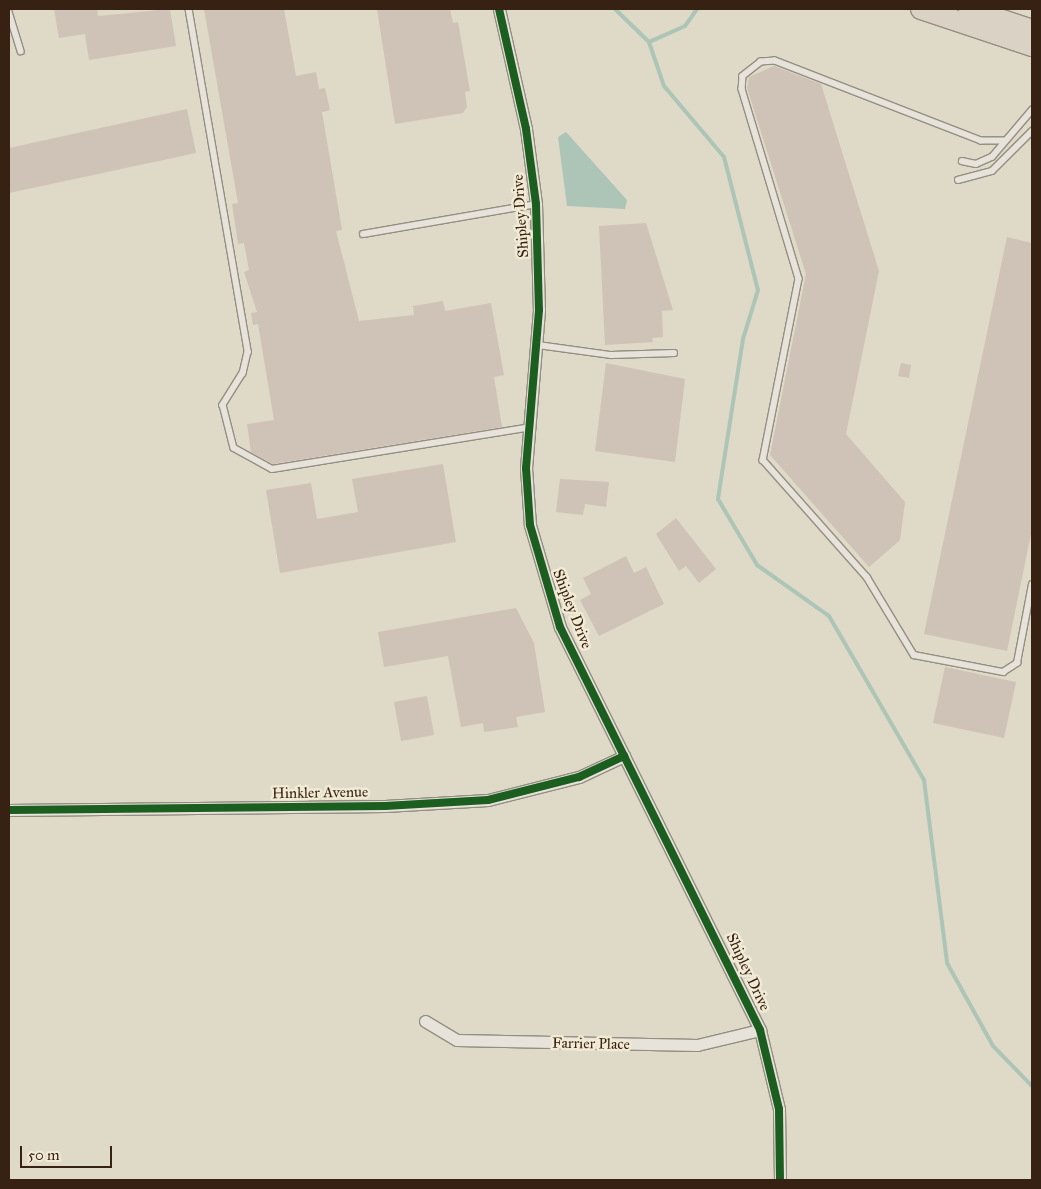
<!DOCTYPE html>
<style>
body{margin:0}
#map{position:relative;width:1041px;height:1189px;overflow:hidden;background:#dfd9c7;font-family:"IM FELL Great Primer",serif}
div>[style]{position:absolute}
.water>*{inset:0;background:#adc5b7}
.stream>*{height:4px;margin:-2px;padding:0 2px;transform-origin:2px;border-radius:2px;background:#adc5b7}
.building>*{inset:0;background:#cfc2b6}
.roads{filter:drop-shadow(1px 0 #948e82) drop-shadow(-1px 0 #948e82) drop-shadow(0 1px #948e82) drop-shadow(0 -1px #948e82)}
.lane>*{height:5.5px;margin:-2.75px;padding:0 2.75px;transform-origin:2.75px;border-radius:2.75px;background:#e7e3da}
.street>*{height:11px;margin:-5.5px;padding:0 5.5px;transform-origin:5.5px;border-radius:5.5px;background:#e7e3da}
.highway>*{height:20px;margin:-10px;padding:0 10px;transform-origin:10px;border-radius:10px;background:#dad3c5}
.cycleway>*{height:8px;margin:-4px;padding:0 4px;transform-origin:4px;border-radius:4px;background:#1b5e20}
span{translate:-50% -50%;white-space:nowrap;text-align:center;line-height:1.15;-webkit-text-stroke:5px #f1ead4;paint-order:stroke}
.street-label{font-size:15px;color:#372112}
.frame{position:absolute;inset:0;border:10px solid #372112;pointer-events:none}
.scale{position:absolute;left:20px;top:1146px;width:92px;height:22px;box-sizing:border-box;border:2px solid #372112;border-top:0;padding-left:6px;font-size:15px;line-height:18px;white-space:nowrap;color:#372112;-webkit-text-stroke:4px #f1ead4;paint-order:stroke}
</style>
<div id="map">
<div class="water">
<i style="clip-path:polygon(566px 132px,627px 200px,625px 209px,567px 206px,558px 137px)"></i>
</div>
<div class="stream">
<i style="left:615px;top:9px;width:47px;rotate:44.1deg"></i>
<i style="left:697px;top:9px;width:21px;rotate:125deg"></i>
<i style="left:685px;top:26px;width:39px;rotate:156deg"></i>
<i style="left:649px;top:42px;width:46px;rotate:71.2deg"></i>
<i style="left:664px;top:86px;width:93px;rotate:49.8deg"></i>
<i style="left:724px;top:157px;width:137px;rotate:75.7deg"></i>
<i style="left:758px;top:290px;width:51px;rotate:107deg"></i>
<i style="left:743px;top:339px;width:162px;rotate:98.9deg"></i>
<i style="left:718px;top:499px;width:77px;rotate:59.4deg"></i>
<i style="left:757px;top:565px;width:88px;rotate:35.3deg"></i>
<i style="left:829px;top:616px;width:190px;rotate:59.9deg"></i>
<i style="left:924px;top:780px;width:184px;rotate:82.8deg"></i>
<i style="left:947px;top:963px;width:95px;rotate:61deg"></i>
<i style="left:993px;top:1046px;width:56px;rotate:45.7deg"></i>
</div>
<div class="building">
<i style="clip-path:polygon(54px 9px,97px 9px,98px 16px,170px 9px,176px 46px,89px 60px,85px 34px,59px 38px)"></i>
<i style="clip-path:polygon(204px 9px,284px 9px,296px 76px,316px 72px,319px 89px,325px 88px,330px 110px,322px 112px,342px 230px,336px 231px,359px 321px,414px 315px,413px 306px,443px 301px,445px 311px,491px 303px,504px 375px,494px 377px,502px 427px,273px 464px,251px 452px,247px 424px,274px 420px,258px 324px,253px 325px,251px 313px,257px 312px,244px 272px,249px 270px,244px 243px,238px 244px,236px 230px,232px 204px,238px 203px)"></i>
<i style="clip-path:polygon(377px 9px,450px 9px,453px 23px,458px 22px,470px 91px,465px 92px,467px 107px,463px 113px,395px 124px)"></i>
<i style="clip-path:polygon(774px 66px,821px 84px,879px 271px,846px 434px,905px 502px,900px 540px,869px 567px,770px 455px,806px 274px,747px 88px,749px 77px)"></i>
<i style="clip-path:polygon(187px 109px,196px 153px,9px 193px,9px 148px)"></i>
<i style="clip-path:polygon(646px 223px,673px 310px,662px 311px,663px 337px,652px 338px,653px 342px,605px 345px,599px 226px)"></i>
<i style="clip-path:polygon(1007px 237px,1032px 243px,1032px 529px,1007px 651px,924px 634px)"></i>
<i style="clip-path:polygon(606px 363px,685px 379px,675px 462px,595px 451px)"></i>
<i style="clip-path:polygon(901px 363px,911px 365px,909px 378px,898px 376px)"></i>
<i style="clip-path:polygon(443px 464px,456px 542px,280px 573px,266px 490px,311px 483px,317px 519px,358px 512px,352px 479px)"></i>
<i style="clip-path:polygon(560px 479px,609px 482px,606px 507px,585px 504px,583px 515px,556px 512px)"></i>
<i style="clip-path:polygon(676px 518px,716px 569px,699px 583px,686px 566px,679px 571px,656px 534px)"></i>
<i style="clip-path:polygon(626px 556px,634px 573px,646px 567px,664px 604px,599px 636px,580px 600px,591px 594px,583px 578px)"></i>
<i style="clip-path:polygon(516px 608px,534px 643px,545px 712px,516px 717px,518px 727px,484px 732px,483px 723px,461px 727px,448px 656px,384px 667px,378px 632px)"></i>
<i style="clip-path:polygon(945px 667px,1016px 682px,1004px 738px,933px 723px)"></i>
<i style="clip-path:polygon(427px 696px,434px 735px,401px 741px,394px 702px)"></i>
</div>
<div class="roads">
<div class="lane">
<i style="left:189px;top:9px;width:348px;rotate:80.2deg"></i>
<i style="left:248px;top:352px;width:22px;rotate:103deg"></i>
<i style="left:243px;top:373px;width:38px;rotate:122deg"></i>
<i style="left:223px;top:405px;width:44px;rotate:75.7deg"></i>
<i style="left:234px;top:448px;width:43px;rotate:28.9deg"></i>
<i style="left:272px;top:469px;width:261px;rotate:-9.2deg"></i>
<i style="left:9px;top:12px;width:41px;rotate:72.9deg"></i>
<i style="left:1004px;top:141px;width:23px;rotate:180deg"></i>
<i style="left:981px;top:141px;width:221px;rotate:-158.8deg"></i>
<i style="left:775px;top:61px;width:14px;rotate:176deg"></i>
<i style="left:761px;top:62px;width:23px;rotate:142deg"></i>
<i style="left:743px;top:76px;width:13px;rotate:94deg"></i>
<i style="left:742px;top:89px;width:198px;rotate:73.3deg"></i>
<i style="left:799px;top:279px;width:185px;rotate:101.2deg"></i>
<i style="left:763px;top:460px;width:157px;rotate:48.4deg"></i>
<i style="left:867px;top:577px;width:91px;rotate:58.9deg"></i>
<i style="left:914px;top:655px;width:91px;rotate:10.8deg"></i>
<i style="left:1003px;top:672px;width:17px;rotate:-33deg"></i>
<i style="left:1017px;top:663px;width:80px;rotate:-79.2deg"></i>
<i style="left:962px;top:161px;width:14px;rotate:12deg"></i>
<i style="left:976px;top:164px;width:17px;rotate:-24deg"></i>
<i style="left:992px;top:157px;width:62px;rotate:-49.6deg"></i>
<i style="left:958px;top:180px;width:35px;rotate:-15deg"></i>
<i style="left:992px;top:171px;width:57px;rotate:-45deg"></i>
<i style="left:363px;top:234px;width:176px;rotate:-9.8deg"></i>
<i style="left:538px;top:345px;width:74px;rotate:7.8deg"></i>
<i style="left:611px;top:355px;width:63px;rotate:-1.8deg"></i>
</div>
<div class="street">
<i style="left:499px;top:9px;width:123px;rotate:77.3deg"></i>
<i style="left:526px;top:129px;width:76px;rotate:82.4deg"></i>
<i style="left:536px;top:204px;width:106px;rotate:88.4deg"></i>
<i style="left:539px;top:310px;width:159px;rotate:94.7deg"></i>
<i style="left:526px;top:468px;width:57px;rotate:86deg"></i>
<i style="left:530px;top:525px;width:106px;rotate:73.6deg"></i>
<i style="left:560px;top:627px;width:450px;rotate:63.6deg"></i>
<i style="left:760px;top:1030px;width:81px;rotate:76.5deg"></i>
<i style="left:779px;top:1109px;width:71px;rotate:89.2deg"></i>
<i style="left:9px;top:810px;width:376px;rotate:-0.6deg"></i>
<i style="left:385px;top:806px;width:103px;rotate:-3.3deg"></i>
<i style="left:488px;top:800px;width:94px;rotate:-14.2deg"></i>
<i style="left:579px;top:777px;width:50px;rotate:-25deg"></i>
<i style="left:425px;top:1021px;width:37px;rotate:31deg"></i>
<i style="left:457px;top:1040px;width:240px;rotate:1.2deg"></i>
<i style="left:697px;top:1045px;width:65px;rotate:-13.4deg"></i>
</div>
<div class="highway">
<i style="left:921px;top:9px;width:117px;rotate:18.4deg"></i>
<i style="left:969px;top:9px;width:66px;rotate:18.4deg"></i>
</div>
</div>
<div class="cycleway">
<i style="left:499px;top:9px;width:123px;rotate:77.3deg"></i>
<i style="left:526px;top:129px;width:76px;rotate:82.4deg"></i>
<i style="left:536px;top:204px;width:106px;rotate:88.4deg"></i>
<i style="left:539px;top:310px;width:159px;rotate:94.7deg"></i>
<i style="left:526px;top:468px;width:57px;rotate:86deg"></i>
<i style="left:530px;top:525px;width:106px;rotate:73.6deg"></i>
<i style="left:560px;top:627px;width:450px;rotate:63.6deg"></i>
<i style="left:760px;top:1030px;width:81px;rotate:76.5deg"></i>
<i style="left:779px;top:1109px;width:71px;rotate:89.2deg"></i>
<i style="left:9px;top:810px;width:376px;rotate:-0.6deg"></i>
<i style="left:385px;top:806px;width:103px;rotate:-3.3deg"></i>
<i style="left:488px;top:800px;width:94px;rotate:-14.2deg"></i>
<i style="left:579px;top:777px;width:50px;rotate:-25deg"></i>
</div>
<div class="street-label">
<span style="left:521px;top:216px;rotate:-94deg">Shipley Drive</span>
<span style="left:572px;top:609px;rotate:69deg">Shipley Drive</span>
<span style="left:320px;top:793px;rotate:-1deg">Hinkler Avenue</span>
<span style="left:748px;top:972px;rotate:65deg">Shipley Drive</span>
<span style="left:591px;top:1044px;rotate:1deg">Farrier Place</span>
</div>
<div class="frame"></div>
<div class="scale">50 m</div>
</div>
